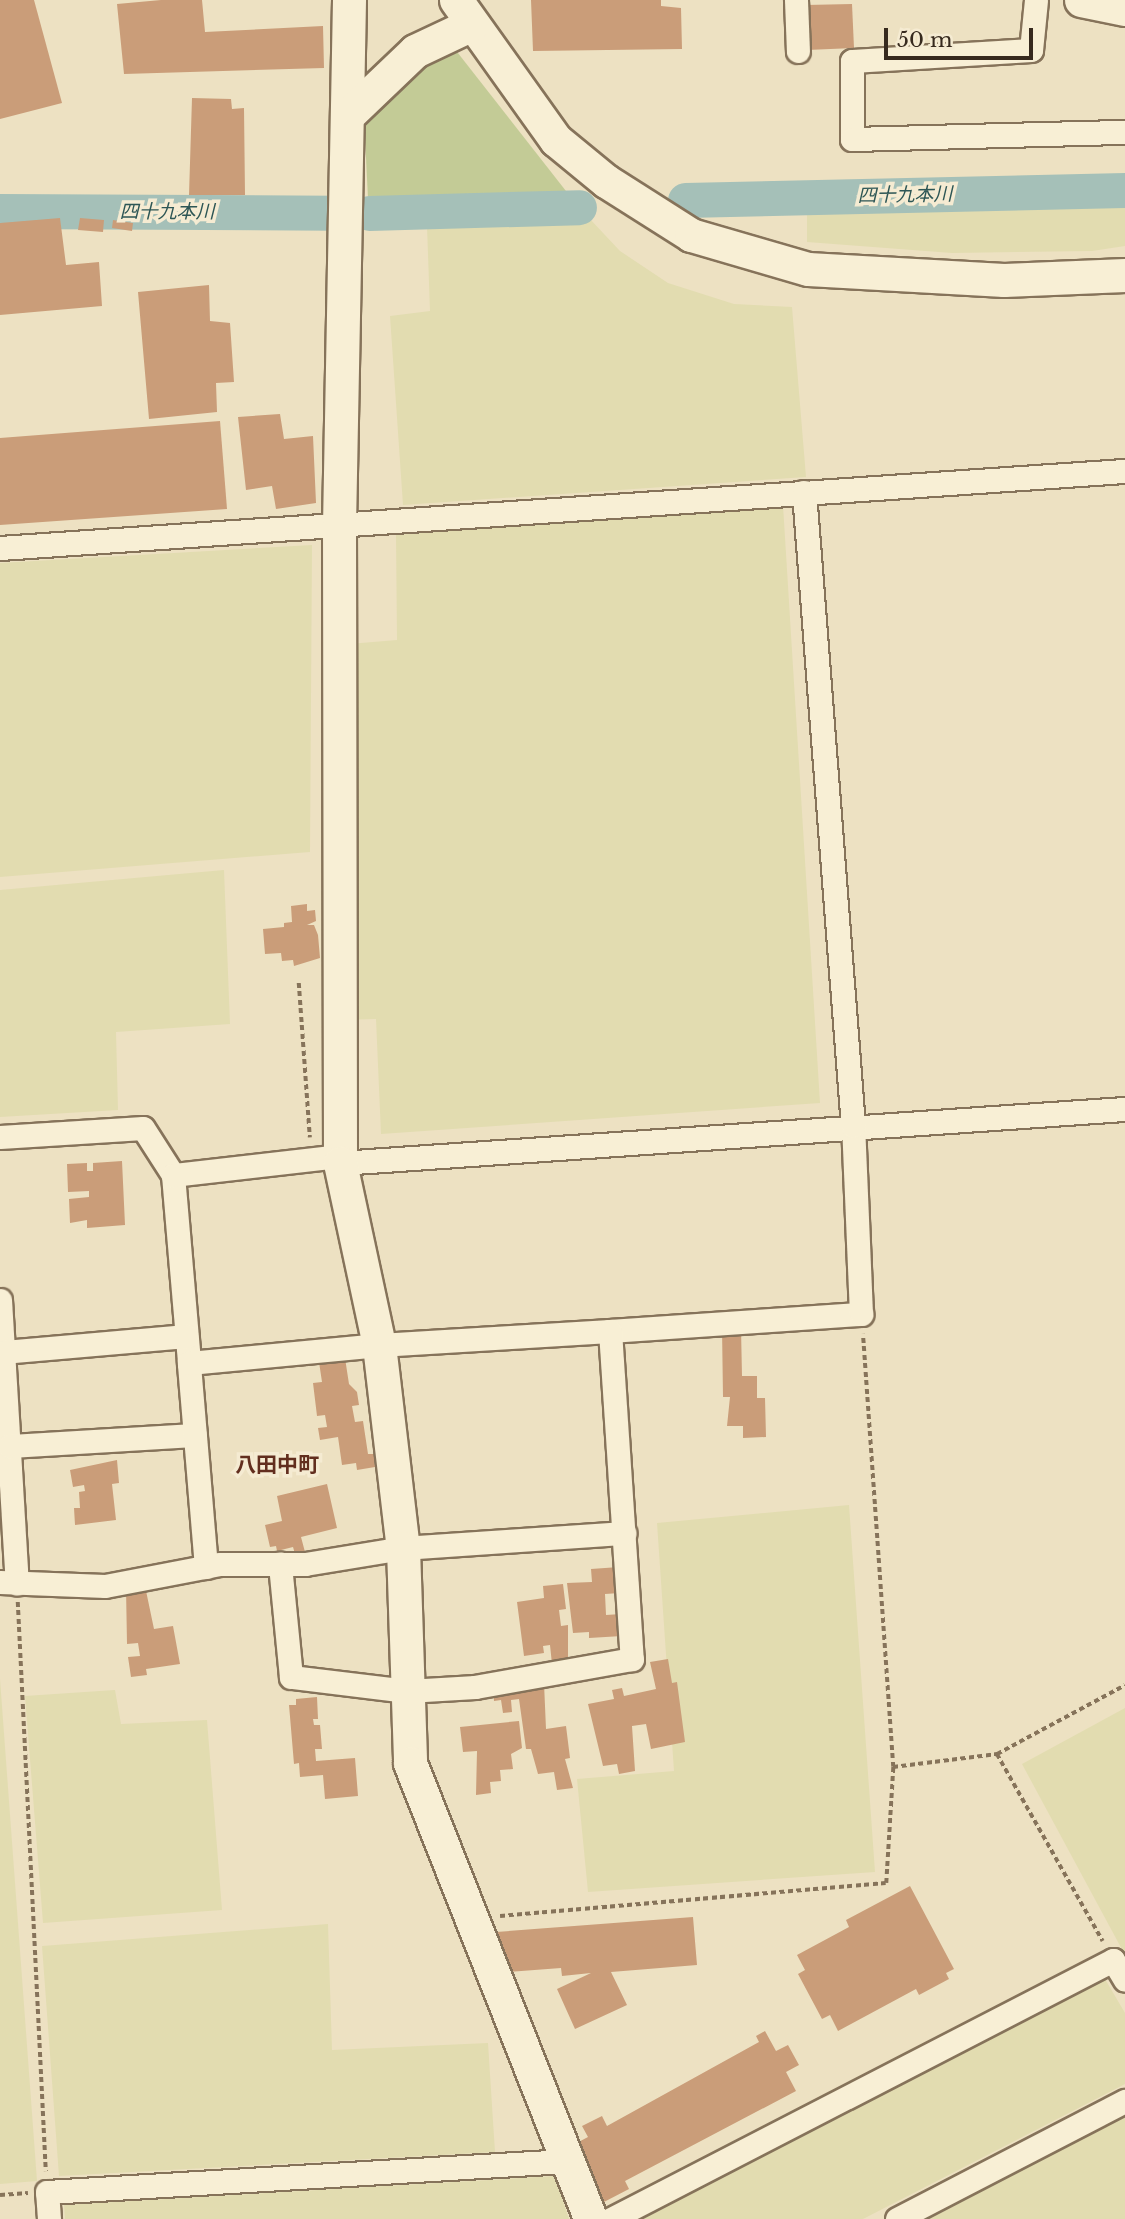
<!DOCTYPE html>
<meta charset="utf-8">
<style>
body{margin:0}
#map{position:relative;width:1125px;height:2219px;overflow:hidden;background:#ede1c2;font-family:"Libre Baskerville","Noto Sans JP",serif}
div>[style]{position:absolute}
.farmland>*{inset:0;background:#e2dcb0}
.green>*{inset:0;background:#c3cb96}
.river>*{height:35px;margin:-17.5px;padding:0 17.5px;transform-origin:17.5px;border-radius:17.5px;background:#a5c0b8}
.building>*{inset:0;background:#ca9d79}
.path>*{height:3.5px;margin-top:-1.75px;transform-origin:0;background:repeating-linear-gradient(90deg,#86735a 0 5px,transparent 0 8.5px)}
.roads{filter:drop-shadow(2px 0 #86735a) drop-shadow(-2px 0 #86735a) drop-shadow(0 2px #86735a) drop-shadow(0 -2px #86735a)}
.street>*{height:23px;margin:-11.5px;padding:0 11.5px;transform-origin:11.5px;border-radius:11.5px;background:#f8efd5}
.secondary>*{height:33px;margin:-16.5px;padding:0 16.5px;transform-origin:16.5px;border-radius:16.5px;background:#f8efd5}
span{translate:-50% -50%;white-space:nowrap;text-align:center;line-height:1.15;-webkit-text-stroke:7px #f5ebd2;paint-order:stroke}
.water-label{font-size:19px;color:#2d5655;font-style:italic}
.quarter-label{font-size:21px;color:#622e1e;font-weight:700}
.scale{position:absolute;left:884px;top:28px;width:149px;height:32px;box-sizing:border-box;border:4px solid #372a1e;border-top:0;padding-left:9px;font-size:21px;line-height:24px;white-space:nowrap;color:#372a1e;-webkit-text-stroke:5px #f5ebd2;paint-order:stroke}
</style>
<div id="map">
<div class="farmland">
<i style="clip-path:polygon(1125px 200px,1125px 246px,1092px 251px,952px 253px,807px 242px,807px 211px)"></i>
<i style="clip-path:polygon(589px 218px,620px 251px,668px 283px,734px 304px,792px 307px,806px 477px,403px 505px,390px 316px,430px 311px,427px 226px)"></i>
<i style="clip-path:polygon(783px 505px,820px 1103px,381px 1134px,376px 1019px,342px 1020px,349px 644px,397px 640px,396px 535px)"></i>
<i style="clip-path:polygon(312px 545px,310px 852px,0 877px,0 563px)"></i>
<i style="clip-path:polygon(224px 870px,230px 1024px,116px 1032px,118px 1110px,0 1117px,0 890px)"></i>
<i style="clip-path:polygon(849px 1505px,875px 1872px,588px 1892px,577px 1779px,674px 1771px,657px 1523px)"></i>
<i style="clip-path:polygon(0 1679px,37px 2181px,0 2184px)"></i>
<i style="clip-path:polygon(115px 1690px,121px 1724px,207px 1720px,222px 1910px,43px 1923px,25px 1696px)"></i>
<i style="clip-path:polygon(1125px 1708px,1125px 1955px,1022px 1764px)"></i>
<i style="clip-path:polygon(328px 1924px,332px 2050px,488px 2043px,495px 2152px,59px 2176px,42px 1946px)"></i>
<i style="clip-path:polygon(1105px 1979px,1125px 2013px,1125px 2084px,863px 2219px,641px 2219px)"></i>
<i style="clip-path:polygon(1125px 2116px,1125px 2219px,929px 2219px)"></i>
<i style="clip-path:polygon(555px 2176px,569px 2219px,65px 2219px,64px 2205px)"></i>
</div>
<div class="green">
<i style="clip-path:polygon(454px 48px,573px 200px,368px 199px,364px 116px,418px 64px)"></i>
</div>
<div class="river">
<i style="left:685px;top:200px;width:440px;rotate:-1.3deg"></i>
<i style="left:0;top:211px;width:334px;rotate:0.3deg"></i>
<i style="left:369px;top:213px;width:210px;rotate:-1.6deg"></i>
</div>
<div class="building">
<i style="clip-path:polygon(0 0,34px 0,62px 103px,0 119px)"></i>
<i style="clip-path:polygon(161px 0,202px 0,205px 32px,323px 26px,324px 68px,124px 74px,117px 4px)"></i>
<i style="clip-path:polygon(531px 0,661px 0,661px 6px,681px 8px,682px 49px,533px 51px)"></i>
<i style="clip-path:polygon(852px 4px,854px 48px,807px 50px,806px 5px)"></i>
<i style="clip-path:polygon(192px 98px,231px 99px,232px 109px,244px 108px,245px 195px,189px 195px)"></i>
<i style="clip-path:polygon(60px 218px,66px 265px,99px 262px,102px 306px,0 315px,0 223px)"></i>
<i style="clip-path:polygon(80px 218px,104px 220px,103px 232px,78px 230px)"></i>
<i style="clip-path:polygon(113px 220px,133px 223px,132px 231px,112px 228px)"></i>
<i style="clip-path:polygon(209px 285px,210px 321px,230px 323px,234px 382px,216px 383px,217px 412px,149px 419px,138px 292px)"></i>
<i style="clip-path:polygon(280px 414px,284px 439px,313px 436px,316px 503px,276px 509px,272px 486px,246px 490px,238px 417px)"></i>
<i style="clip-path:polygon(220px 421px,227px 509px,0 525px,0 438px)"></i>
<i style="clip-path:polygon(307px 904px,307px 911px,315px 910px,316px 921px,307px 925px,314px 925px,318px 935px,320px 958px,294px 966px,293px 960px,282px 961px,281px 953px,265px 954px,263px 929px,284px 927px,284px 923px,292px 922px,291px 906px)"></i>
<i style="clip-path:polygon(122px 1161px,125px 1225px,87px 1228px,87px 1220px,70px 1223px,69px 1199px,89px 1197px,89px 1191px,68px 1192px,67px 1164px,87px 1163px,87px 1171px,93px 1171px,93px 1163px)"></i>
<i style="clip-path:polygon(722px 1328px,741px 1328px,742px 1376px,757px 1376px,757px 1398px,765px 1398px,766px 1437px,743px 1438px,743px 1426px,727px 1426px,730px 1397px,723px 1397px)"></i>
<i style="clip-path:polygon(345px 1358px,349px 1384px,357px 1392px,359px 1405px,352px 1406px,355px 1422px,363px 1421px,368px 1454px,374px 1454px,375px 1467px,357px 1470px,356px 1463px,342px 1465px,338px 1437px,320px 1440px,318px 1428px,327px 1427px,325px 1415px,317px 1416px,313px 1383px,322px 1382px,319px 1362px)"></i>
<i style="clip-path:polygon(117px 1460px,119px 1483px,112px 1484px,116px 1520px,75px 1525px,74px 1508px,80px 1508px,79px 1492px,85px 1491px,84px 1485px,73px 1487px,70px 1470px)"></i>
<i style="clip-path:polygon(327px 1484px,337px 1528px,301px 1537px,305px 1552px,295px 1554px,293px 1547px,277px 1551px,276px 1546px,270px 1547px,265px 1525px,282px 1521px,277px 1496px)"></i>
<i style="clip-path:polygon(619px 1567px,620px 1593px,605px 1594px,606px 1615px,621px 1614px,622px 1636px,589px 1638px,589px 1632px,573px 1633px,567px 1583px,592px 1582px,591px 1569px)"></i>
<i style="clip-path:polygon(563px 1584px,566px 1609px,559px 1610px,561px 1626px,568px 1625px,568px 1662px,552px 1664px,550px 1645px,543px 1646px,544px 1653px,524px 1656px,517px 1602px,544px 1598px,543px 1586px)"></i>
<i style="clip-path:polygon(145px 1586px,154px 1629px,173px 1626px,180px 1664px,146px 1669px,147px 1675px,131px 1677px,128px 1657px,140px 1656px,138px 1643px,127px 1644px,126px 1588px)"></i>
<i style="clip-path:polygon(668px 1659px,672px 1683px,677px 1682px,685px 1742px,651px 1749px,646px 1724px,632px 1726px,635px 1771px,619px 1774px,617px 1764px,603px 1766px,588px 1704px,614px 1699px,612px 1690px,622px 1688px,624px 1696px,656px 1689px,650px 1662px)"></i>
<i style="clip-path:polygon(544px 1683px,546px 1729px,566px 1726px,570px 1758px,565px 1759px,573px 1788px,557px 1790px,554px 1772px,538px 1774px,531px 1749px,526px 1749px,519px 1699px,511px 1700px,512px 1712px,503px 1713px,501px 1700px,494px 1701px,493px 1689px)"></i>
<i style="clip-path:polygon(317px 1697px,318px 1719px,313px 1719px,314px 1725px,320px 1725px,322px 1749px,315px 1749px,316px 1761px,355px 1758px,358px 1796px,325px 1799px,323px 1775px,300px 1777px,299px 1763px,294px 1764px,289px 1705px,296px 1705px,296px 1699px)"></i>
<i style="clip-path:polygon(519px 1721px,522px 1748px,511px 1754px,513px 1769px,500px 1770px,501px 1781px,490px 1782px,491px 1793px,476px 1795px,477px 1751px,463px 1752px,460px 1727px)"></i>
<i style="clip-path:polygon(910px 1886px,954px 1969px,946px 1973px,949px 1979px,919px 1995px,916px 1989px,838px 2031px,830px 2015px,822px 2019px,798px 1974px,805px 1970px,797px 1955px,849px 1927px,846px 1920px)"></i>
<i style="clip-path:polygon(693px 1917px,697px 1965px,611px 1972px,627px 2005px,575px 2029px,557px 1989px,591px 1973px,562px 1976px,561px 1968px,483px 1974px,469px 1934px)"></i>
<i style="clip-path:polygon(765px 2031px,776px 2051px,788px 2045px,799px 2065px,786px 2072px,796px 2091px,625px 2181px,629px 2189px,602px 2203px,571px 2146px,588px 2137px,582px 2126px,602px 2116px,607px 2126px,759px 2042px,756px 2036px)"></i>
</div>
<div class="path">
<i style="left:299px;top:983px;width:155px;rotate:85.9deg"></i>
<i style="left:18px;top:1602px;width:570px;rotate:87.18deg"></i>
<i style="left:997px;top:1754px;width:215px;rotate:60.5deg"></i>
<i style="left:893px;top:1767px;width:105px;rotate:-7.1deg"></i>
<i style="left:997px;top:1754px;width:145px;rotate:-28.3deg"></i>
<i style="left:500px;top:1916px;width:387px;rotate:-4.9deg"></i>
<i style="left:886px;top:1883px;width:116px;rotate:-86.5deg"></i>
<i style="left:893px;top:1767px;width:434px;rotate:-94deg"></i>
<i style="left:0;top:2195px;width:28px;rotate:-4deg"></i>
</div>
<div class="roads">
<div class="street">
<i style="left:796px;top:0;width:51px;rotate:87.8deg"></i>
<i style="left:1036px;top:0;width:50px;rotate:95.7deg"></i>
<i style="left:1031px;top:50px;width:179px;rotate:176.5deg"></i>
<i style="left:852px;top:61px;width:78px;rotate:90deg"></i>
<i style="left:852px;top:139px;width:273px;rotate:-1.5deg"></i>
<i style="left:0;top:548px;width:1128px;rotate:-3.92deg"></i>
<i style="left:0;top:1137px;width:143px;rotate:-3.6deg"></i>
<i style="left:143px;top:1128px;width:56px;rotate:57.4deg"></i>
<i style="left:173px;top:1175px;width:189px;rotate:85.1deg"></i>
<i style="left:340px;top:1163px;width:787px;rotate:-3.94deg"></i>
<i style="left:173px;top:1175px;width:168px;rotate:-6.5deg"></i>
<i style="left:0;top:1300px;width:284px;rotate:86.6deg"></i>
<i style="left:610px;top:1331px;width:252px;rotate:-3.9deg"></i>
<i style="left:861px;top:1314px;width:188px;rotate:-92.4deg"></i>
<i style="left:853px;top:1126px;width:636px;rotate:-94.42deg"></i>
<i style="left:3px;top:1352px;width:184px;rotate:-5deg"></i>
<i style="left:9px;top:1446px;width:186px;rotate:-3.4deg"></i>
<i style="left:206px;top:1567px;width:205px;rotate:-94.8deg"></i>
<i style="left:189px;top:1363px;width:191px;rotate:-5.4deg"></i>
<i style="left:379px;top:1345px;width:231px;rotate:-3.5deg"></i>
<i style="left:610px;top:1331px;width:329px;rotate:86.2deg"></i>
<i style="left:632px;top:1659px;width:159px;rotate:169.9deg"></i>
<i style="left:475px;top:1687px;width:68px;rotate:176.6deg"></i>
<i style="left:407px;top:1691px;width:117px;rotate:-173.1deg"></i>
<i style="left:291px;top:1677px;width:114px;rotate:-95.6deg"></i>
<i style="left:0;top:1582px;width:105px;rotate:2.2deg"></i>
<i style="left:105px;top:1586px;width:117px;rotate:-10.8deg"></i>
<i style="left:220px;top:1564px;width:85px"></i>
<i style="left:305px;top:1564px;width:99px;rotate:-9.3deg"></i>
<i style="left:403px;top:1548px;width:222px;rotate:-3.9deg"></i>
<i style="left:49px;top:2219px;width:27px;rotate:-94deg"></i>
<i style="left:47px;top:2192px;width:520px;rotate:-3.42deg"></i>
<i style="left:611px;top:2219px;width:565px;rotate:-27.29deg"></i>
<i style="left:1113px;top:1960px;width:23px;rotate:59deg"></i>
<i style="left:897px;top:2219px;width:257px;rotate:-27.4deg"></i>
</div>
<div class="secondary">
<i style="left:349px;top:0;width:524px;rotate:91.09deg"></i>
<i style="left:339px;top:524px;width:639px;rotate:89.91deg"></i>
<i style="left:340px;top:1163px;width:186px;rotate:77.9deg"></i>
<i style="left:379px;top:1345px;width:204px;rotate:83.3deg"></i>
<i style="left:403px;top:1548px;width:215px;rotate:88.1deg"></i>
<i style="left:410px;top:1763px;width:491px;rotate:68.4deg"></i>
<i style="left:456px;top:0;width:172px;rotate:54.5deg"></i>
<i style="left:556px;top:140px;width:65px;rotate:39.4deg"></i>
<i style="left:606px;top:181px;width:101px;rotate:32.4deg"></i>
<i style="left:691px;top:235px;width:122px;rotate:16.2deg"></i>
<i style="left:808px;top:269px;width:196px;rotate:3.2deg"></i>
<i style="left:1004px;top:280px;width:121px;rotate:-2.4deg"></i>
<i style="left:1081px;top:0;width:45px;rotate:11.6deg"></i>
<i style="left:347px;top:116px;width:94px;rotate:-43.7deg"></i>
<i style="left:415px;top:51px;width:63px;rotate:-25.3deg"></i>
</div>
</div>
<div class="water-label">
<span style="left:905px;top:195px;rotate:-1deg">四十九本川</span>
<span style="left:167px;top:212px">四十九本川</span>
</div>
<div class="quarter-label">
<span style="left:277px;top:1465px">八田中町</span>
</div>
<div class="scale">50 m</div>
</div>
